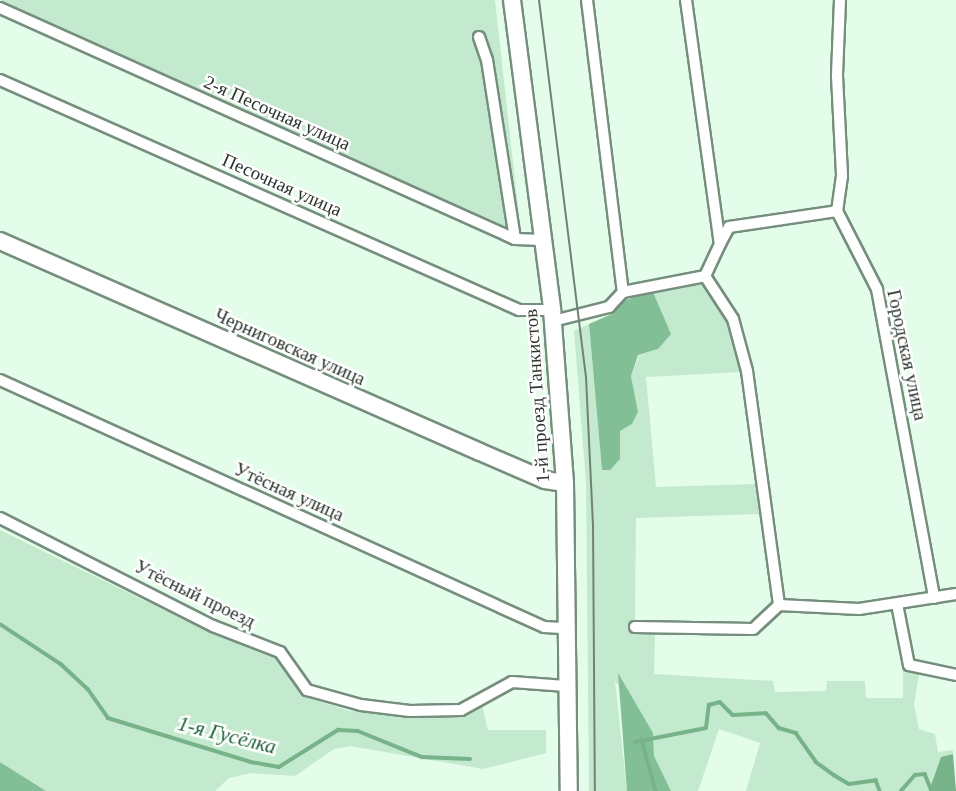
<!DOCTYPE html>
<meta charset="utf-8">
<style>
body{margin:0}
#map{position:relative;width:956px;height:791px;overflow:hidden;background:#e3fdea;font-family:"Times New Roman",serif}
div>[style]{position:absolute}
.green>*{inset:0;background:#c3eace}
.forest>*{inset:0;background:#83bf96}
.water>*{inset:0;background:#77b289}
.stream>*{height:3.5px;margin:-1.75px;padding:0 1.75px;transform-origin:1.75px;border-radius:1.75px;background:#77b289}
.roads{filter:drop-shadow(2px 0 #768e7d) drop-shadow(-2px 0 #768e7d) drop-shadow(0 2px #768e7d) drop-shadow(0 -2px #768e7d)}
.street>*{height:10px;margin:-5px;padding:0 5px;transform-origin:5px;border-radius:5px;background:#fff}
.secondary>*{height:16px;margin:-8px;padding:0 8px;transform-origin:8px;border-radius:8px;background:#fff}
.tram>*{height:2px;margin:-1px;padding:0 1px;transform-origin:1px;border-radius:1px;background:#718176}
span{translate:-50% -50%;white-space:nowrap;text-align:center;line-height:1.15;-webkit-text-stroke:5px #fff;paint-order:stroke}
.street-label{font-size:19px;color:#2c362f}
.water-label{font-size:21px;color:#1f613a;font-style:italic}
</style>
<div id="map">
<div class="green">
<i style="clip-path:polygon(0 0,495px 0,521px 235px,517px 237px)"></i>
<i style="clip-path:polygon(701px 281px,714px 288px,730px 320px,742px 372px,646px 377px,656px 487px,755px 484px,759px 514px,636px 518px,635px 619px,655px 636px,654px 674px,773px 681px,775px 692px,826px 691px,827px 681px,865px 681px,866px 698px,903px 698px,903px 665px,919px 674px,914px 705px,919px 729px,935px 734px,938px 752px,953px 750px,953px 754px,941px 757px,929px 791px,746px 791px,760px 743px,719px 729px,698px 791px,671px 791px,654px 756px,653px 733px,615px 681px,627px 791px,589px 791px,586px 483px,574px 331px,589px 324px,602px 470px,620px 431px,632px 424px,638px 412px,631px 376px,639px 355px,658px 349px,652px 290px)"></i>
<i style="clip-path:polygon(0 530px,213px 634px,277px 656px,305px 697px,350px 711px,410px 715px,461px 714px,482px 705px,488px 730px,546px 730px,546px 753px,483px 769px,350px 746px,334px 749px,295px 776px,252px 773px,229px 778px,215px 791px,46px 791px,0 762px)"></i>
</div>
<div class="forest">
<i style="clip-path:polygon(652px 290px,671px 334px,658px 349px,638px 355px,631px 376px,638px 412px,632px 424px,620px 431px,620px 459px,610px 470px,602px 470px,589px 324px,614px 313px,616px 304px)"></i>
<i style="clip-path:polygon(618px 673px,653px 733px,654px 756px,671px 791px,627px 791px)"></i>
<i style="clip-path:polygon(0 762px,46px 791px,0 791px)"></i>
</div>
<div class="water">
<i style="clip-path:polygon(953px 754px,956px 791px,929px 791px,941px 757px)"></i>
</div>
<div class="stream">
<i style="left:0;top:624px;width:73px;rotate:33.3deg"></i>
<i style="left:61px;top:664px;width:37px;rotate:43deg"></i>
<i style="left:88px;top:689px;width:35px;rotate:55deg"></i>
<i style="left:108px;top:718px;width:150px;rotate:17.1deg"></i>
<i style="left:251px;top:762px;width:28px;rotate:10deg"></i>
<i style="left:279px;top:767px;width:70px;rotate:-32.1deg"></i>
<i style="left:338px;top:730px;width:20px;rotate:3deg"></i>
<i style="left:358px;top:731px;width:69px;rotate:22.1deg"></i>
<i style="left:422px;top:757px;width:48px;rotate:2.4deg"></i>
<i style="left:642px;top:740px;width:53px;rotate:74.6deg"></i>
<i style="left:635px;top:742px;width:72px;rotate:-11.2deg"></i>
<i style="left:706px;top:728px;width:23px;rotate:-83deg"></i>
<i style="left:709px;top:705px;width:11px;rotate:-15deg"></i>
<i style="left:720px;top:702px;width:18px;rotate:45deg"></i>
<i style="left:733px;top:715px;width:33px;rotate:-3deg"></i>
<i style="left:766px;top:713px;width:20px;rotate:49deg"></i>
<i style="left:779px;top:728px;width:18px;rotate:16deg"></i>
<i style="left:796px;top:733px;width:35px;rotate:55deg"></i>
<i style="left:816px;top:762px;width:22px;rotate:36deg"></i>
<i style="left:834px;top:775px;width:17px;rotate:31deg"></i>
<i style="left:849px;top:784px;width:27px;rotate:-8deg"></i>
<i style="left:876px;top:780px;width:12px;rotate:70deg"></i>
<i style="left:901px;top:791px;width:21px;rotate:-49deg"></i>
<i style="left:915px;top:775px;width:10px;rotate:-6deg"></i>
<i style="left:925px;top:774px;width:18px;rotate:68deg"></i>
</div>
<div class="roads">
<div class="street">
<i style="left:587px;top:0;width:294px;rotate:83deg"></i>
<i style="left:686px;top:0;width:246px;rotate:82.1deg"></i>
<i style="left:720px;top:244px;width:35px;rotate:115deg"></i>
<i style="left:840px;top:0;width:76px;rotate:92.3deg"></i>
<i style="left:837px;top:76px;width:100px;rotate:87.1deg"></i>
<i style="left:842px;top:176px;width:35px;rotate:98deg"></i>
<i style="left:837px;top:211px;width:88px;rotate:62.9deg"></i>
<i style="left:877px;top:289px;width:314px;rotate:79.5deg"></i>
<i style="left:0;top:8px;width:564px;rotate:24.16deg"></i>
<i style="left:515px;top:239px;width:28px;rotate:2deg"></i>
<i style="left:479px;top:37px;width:24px;rotate:71deg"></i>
<i style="left:487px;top:60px;width:181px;rotate:81.1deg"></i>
<i style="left:0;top:80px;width:568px;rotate:23.9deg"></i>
<i style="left:519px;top:310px;width:33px"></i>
<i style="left:720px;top:244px;width:19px;rotate:-62deg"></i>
<i style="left:729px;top:227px;width:109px;rotate:-8.4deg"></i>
<i style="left:553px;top:321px;width:58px;rotate:-14deg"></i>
<i style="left:609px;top:307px;width:21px;rotate:-47deg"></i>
<i style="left:623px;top:292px;width:84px;rotate:-11deg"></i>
<i style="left:705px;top:276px;width:51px;rotate:56.9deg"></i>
<i style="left:733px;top:319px;width:54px;rotate:74.9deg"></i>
<i style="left:747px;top:371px;width:236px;rotate:82.2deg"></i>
<i style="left:779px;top:605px;width:35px;rotate:137deg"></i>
<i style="left:753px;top:629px;width:118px;rotate:-179deg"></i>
<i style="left:0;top:380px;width:597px;rotate:24.42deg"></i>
<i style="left:544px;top:627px;width:22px;rotate:3deg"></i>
<i style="left:0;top:518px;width:239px;rotate:26.9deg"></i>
<i style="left:213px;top:626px;width:72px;rotate:21.2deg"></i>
<i style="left:280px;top:652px;width:47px;rotate:54.6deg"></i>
<i style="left:307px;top:690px;width:56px;rotate:15.5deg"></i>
<i style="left:361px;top:705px;width:49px;rotate:7deg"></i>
<i style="left:410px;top:711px;width:51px;rotate:-1.1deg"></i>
<i style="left:461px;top:710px;width:58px;rotate:-28.8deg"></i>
<i style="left:512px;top:682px;width:54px;rotate:4.2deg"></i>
<i style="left:897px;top:604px;width:62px;rotate:78.9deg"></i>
<i style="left:909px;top:665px;width:48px;rotate:12deg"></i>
<i style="left:779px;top:605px;width:80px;rotate:2.9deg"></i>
<i style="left:859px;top:609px;width:98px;rotate:-8.8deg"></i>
</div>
<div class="secondary">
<i style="left:512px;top:0;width:313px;rotate:82.6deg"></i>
<i style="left:552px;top:310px;width:173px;rotate:85.7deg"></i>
<i style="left:565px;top:483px;width:308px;rotate:89.3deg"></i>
<i style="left:0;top:241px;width:524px;rotate:23.73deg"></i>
<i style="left:480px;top:452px;width:71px;rotate:23.3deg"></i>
<i style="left:545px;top:480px;width:20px;rotate:9deg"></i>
</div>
</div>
<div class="tram">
<i style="left:539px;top:0;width:380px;rotate:82.9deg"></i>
<i style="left:586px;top:377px;width:147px;rotate:87.3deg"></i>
<i style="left:593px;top:524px;width:267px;rotate:89.6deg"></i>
</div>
<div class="street-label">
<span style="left:277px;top:113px;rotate:24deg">2-я Песочная улица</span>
<span style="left:282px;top:185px;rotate:24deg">Песочная улица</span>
<span style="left:290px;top:347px;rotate:24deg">Черниговская улица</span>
<span style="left:907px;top:355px;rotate:78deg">Городская улица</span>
<span style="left:537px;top:396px;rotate:-94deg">1-й проезд Танкистов</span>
<span style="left:289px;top:492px;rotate:24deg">Утёсная улица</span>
<span style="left:195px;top:594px;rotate:26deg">Утёсный проезд</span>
</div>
<div class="water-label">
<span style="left:227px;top:735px;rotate:14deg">1-я Гусёлка</span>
</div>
</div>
